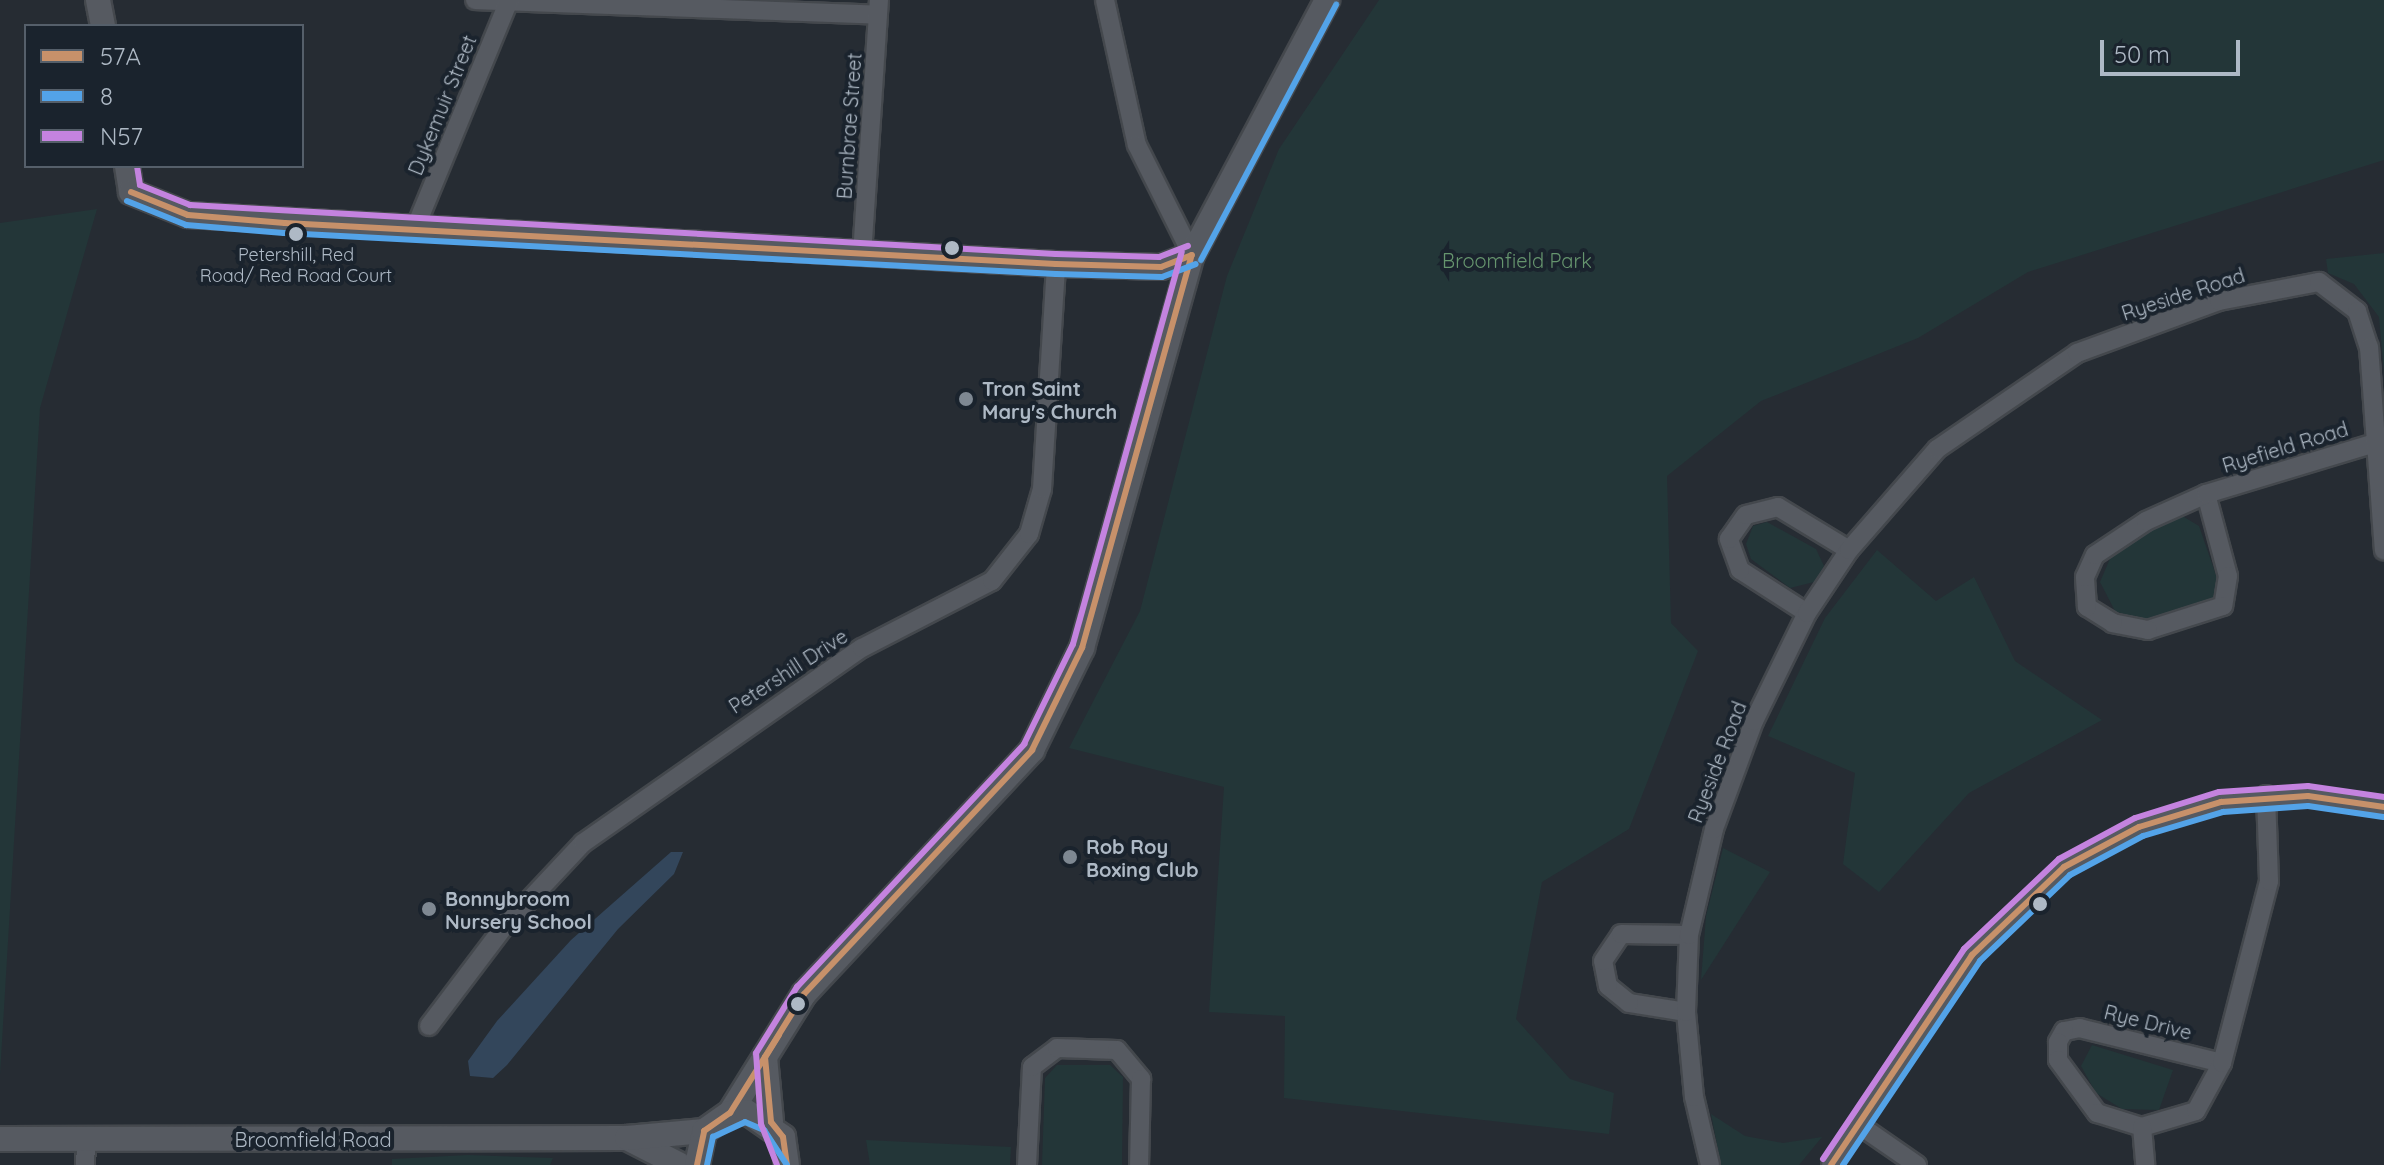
<!DOCTYPE html>
<style>
body{margin:0}
#map{position:relative;width:2384px;height:1165px;overflow:hidden;background:#262c33;font-family:Quicksand,sans-serif}
div>[style]{position:absolute}
.green>*{inset:0;background:#233638}
.water>*{inset:0;background:#33465b}
.roads{filter:drop-shadow(2px 0 #44484d) drop-shadow(-2px 0 #44484d) drop-shadow(0 2px #44484d) drop-shadow(0 -2px #44484d)}
.minor>*{height:18px;margin:-9px;padding:0 9px;transform-origin:9px;border-radius:9px;background:#565a61}
.tertiary>*{height:24px;margin:-12px;padding:0 12px;transform-origin:12px;border-radius:12px;background:#565a61}
.bus-1>*{height:6px;margin:-3px;padding:0 3px;transform-origin:3px;border-radius:3px;background:#c7916a}
.bus-2>*{height:6px;margin:-3px;padding:0 3px;transform-origin:3px;border-radius:3px;background:#53a3e8}
.bus-3>*{height:6px;margin:-3px;padding:0 3px;transform-origin:3px;border-radius:3px;background:#c483df}
.dots>*{width:22px;height:22px;translate:-50% -50%;box-sizing:border-box;border:4px solid #1a232d;border-radius:50%}
span{translate:-50% -50%;white-space:nowrap;text-align:center;line-height:1.15;-webkit-text-stroke:8px #1a232d;paint-order:stroke}
.bus-label{font-size:18px;color:#aeb9c5}
.street-label{font-size:20px;color:#aeb9c5}
.park-label{font-size:20px;color:#66956e}
.poi-label{font-size:20px;color:#aeb9c5;font-weight:700}
.left{translate:0 -50%;text-align:left}
.legend{position:absolute;left:24px;top:24px;width:280px;height:144px;box-sizing:border-box;background:#1a232d;border:2px solid #555f6a;margin:0;padding:10px 14px;list-style:none;font-size:24px;color:#aeb9c5}
.legend li{display:flex;align-items:center;gap:16px;height:40px}
.legend b{width:40px;border:2px solid #555f6a}
.scale{position:absolute;left:2100px;top:40px;width:140px;height:36px;box-sizing:border-box;border:4px solid #aeb9c5;border-top:0;padding-left:10px;font-size:24px;line-height:28px;white-space:nowrap;color:#aeb9c5;-webkit-text-stroke:6px #1a232d;paint-order:stroke}
</style>
<div id="map">
<div class="green">
<i style="clip-path:polygon(1379px 0,2384px 0,2384px 160px,2028px 272px,1918px 338px,1761px 401px,1667px 476px,1671px 623px,1698px 651px,1629px 829px,1542px 882px,1516px 1019px,1570px 1079px,1614px 1093px,1609px 1134px,1284px 1098px,1285px 1016px,1209px 1012px,1224px 787px,1069px 748px,1140px 611px,1227px 276px,1279px 149px)"></i>
<i style="clip-path:polygon(97px 209px,40px 408px,0 1075px,0 223px)"></i>
<i style="clip-path:polygon(2384px 253px,2384px 372px,2379px 317px,2354px 284px,2328px 273px,2326px 259px)"></i>
<i style="clip-path:polygon(2179px 514px,2199px 526px,2218px 581px,2212px 601px,2196px 614px,2140px 620px,2115px 611px,2100px 582px,2112px 554px)"></i>
<i style="clip-path:polygon(1767px 522px,1816px 549px,1824px 566px,1818px 581px,1790px 588px,1751px 559px,1746px 544px,1753px 526px)"></i>
<i style="clip-path:polygon(1877px 550px,1936px 601px,1974px 577px,2015px 661px,2102px 720px,1969px 793px,1879px 892px,1843px 864px,1855px 773px,1768px 736px,1825px 618px)"></i>
<i style="clip-path:polygon(1723px 848px,1770px 872px,1701px 980px,1706px 916px)"></i>
<i style="clip-path:polygon(2092px 1045px,2173px 1070px,2159px 1110px,2122px 1109px,2096px 1093px,2081px 1066px)"></i>
<i style="clip-path:polygon(1057px 1065px,1110px 1065px,1123px 1077px,1122px 1165px,1042px 1165px,1045px 1078px)"></i>
<i style="clip-path:polygon(1711px 1114px,1745px 1136px,1783px 1143px,1822px 1137px,1799px 1165px,1721px 1165px)"></i>
<i style="clip-path:polygon(866px 1140px,1011px 1147px,1010px 1165px,870px 1165px)"></i>
<i style="clip-path:polygon(468px 1155px,553px 1158px,550px 1165px,392px 1165px,392px 1159px)"></i>
</div>
<div class="water">
<i style="clip-path:polygon(671px 852px,683px 852px,674px 874px,618px 929px,507px 1065px,493px 1078px,470px 1076px,468px 1061px,497px 1021px,571px 940px)"></i>
</div>
<div class="roads">
<div class="minor">
<i style="left:475px;top:0;width:403px;rotate:2.1deg"></i>
<i style="left:1105px;top:0;width:148px;rotate:77.6deg"></i>
<i style="left:1137px;top:145px;width:123px;rotate:63.4deg"></i>
<i style="left:416px;top:226px;width:244px;rotate:-67.6deg"></i>
<i style="left:862px;top:255px;width:256px;rotate:-86.2deg"></i>
<i style="left:2206px;top:494px;width:85px;rotate:75deg"></i>
<i style="left:2228px;top:576px;width:30px;rotate:99deg"></i>
<i style="left:2223px;top:606px;width:79px;rotate:162.3deg"></i>
<i style="left:2148px;top:630px;width:36px;rotate:-169deg"></i>
<i style="left:2113px;top:623px;width:31px;rotate:-148deg"></i>
<i style="left:2087px;top:607px;width:30px;rotate:-94deg"></i>
<i style="left:2085px;top:577px;width:24px;rotate:-66deg"></i>
<i style="left:2095px;top:555px;width:61px;rotate:-33.7deg"></i>
<i style="left:2146px;top:521px;width:66px;rotate:-24.2deg"></i>
<i style="left:2206px;top:494px;width:180px;rotate:-16.8deg"></i>
<i style="left:1807px;top:613px;width:80px;rotate:-147.3deg"></i>
<i style="left:1740px;top:570px;width:33px;rotate:-110deg"></i>
<i style="left:1729px;top:539px;width:29px;rotate:-55deg"></i>
<i style="left:1746px;top:515px;width:33px;rotate:-14deg"></i>
<i style="left:1778px;top:507px;width:83px;rotate:31.2deg"></i>
<i style="left:1686px;top:1012px;width:58px;rotate:-171deg"></i>
<i style="left:1629px;top:1003px;width:27px;rotate:-141deg"></i>
<i style="left:1608px;top:986px;width:25px;rotate:-101deg"></i>
<i style="left:1603px;top:961px;width:32px;rotate:-56deg"></i>
<i style="left:1621px;top:934px;width:68px;rotate:0.8deg"></i>
<i style="left:429px;top:1026px;width:124px;rotate:-52.9deg"></i>
<i style="left:504px;top:927px;width:115px;rotate:-46.8deg"></i>
<i style="left:583px;top:843px;width:340px;rotate:-35deg"></i>
<i style="left:862px;top:648px;width:146px;rotate:-27.3deg"></i>
<i style="left:992px;top:581px;width:60px;rotate:-51.8deg"></i>
<i style="left:1029px;top:534px;width:47px;rotate:-73.9deg"></i>
<i style="left:1042px;top:489px;width:225px;rotate:-86.4deg"></i>
<i style="left:2222px;top:1063px;width:146px;rotate:-166.2deg"></i>
<i style="left:2080px;top:1028px;width:16px;rotate:169deg"></i>
<i style="left:2064px;top:1031px;width:13px;rotate:119deg"></i>
<i style="left:2058px;top:1042px;width:18px;rotate:90deg"></i>
<i style="left:2058px;top:1060px;width:66px;rotate:53.7deg"></i>
<i style="left:2097px;top:1113px;width:47px;rotate:17.3deg"></i>
<i style="left:2142px;top:1127px;width:56px;rotate:-16.5deg"></i>
<i style="left:2196px;top:1111px;width:55px;rotate:-61.6deg"></i>
<i style="left:2222px;top:1063px;width:188px;rotate:-75.5deg"></i>
<i style="left:2269px;top:881px;width:86px;rotate:-92deg"></i>
<i style="left:1862px;top:1127px;width:67px;rotate:34.6deg"></i>
<i style="left:2142px;top:1127px;width:38px;rotate:85deg"></i>
<i style="left:85px;top:1165px;width:21px;rotate:-87deg"></i>
<i style="left:1027px;top:1165px;width:98px;rotate:-87.1deg"></i>
<i style="left:1032px;top:1067px;width:31px;rotate:-37deg"></i>
<i style="left:1057px;top:1048px;width:60px;rotate:1.9deg"></i>
<i style="left:1117px;top:1050px;width:38px;rotate:50deg"></i>
<i style="left:1141px;top:1079px;width:86px;rotate:91.3deg"></i>
<i style="left:1710px;top:1165px;width:70px;rotate:-103.2deg"></i>
<i style="left:1694px;top:1097px;width:85px;rotate:-95.4deg"></i>
<i style="left:1686px;top:1012px;width:77px;rotate:-87.8deg"></i>
<i style="left:1689px;top:935px;width:109px;rotate:-76.7deg"></i>
<i style="left:1714px;top:829px;width:115px;rotate:-69.7deg"></i>
<i style="left:1754px;top:721px;width:120px;rotate:-63.9deg"></i>
<i style="left:1807px;top:613px;width:76px;rotate:-56.3deg"></i>
<i style="left:1849px;top:550px;width:134px;rotate:-48.9deg"></i>
<i style="left:1937px;top:449px;width:170px;rotate:-34.4deg"></i>
<i style="left:2077px;top:353px;width:151px;rotate:-20.1deg"></i>
<i style="left:2219px;top:301px;width:102px;rotate:-10.8deg"></i>
<i style="left:2319px;top:282px;width:48px;rotate:37.3deg"></i>
<i style="left:2357px;top:311px;width:38px;rotate:72deg"></i>
<i style="left:2369px;top:347px;width:204px;rotate:85.8deg"></i>
<i style="left:1831px;top:1165px;width:253px;rotate:-56.1deg"></i>
<i style="left:1972px;top:955px;width:127px;rotate:-43.7deg"></i>
<i style="left:2064px;top:867px;width:85px;rotate:-28.1deg"></i>
<i style="left:2139px;top:827px;width:86px;rotate:-17deg"></i>
<i style="left:2221px;top:802px;width:87px;rotate:-3.9deg"></i>
<i style="left:2308px;top:796px;width:77px;rotate:8.2deg"></i>
</div>
<div class="tertiary">
<i style="left:98px;top:0;width:26px;rotate:79deg"></i>
<i style="left:127px;top:166px;width:26px;rotate:81deg"></i>
<i style="left:131px;top:192px;width:61px;rotate:22deg"></i>
<i style="left:188px;top:215px;width:869px;rotate:3.23deg"></i>
<i style="left:1056px;top:264px;width:105px;rotate:1.6deg"></i>
<i style="left:1161px;top:267px;width:33px;rotate:-21deg"></i>
<i style="left:765px;top:1057px;width:65px;rotate:84.7deg"></i>
<i style="left:730px;top:1113px;width:140px;rotate:-58.1deg"></i>
<i style="left:804px;top:994px;width:334px;rotate:-46.9deg"></i>
<i style="left:1032px;top:750px;width:114px;rotate:-63.9deg"></i>
<i style="left:1082px;top:648px;width:408px;rotate:-74.4deg"></i>
<i style="left:1192px;top:255px;width:289px;rotate:-62.1deg"></i>
<i style="left:627px;top:1138px;width:59px;rotate:27deg"></i>
<i style="left:0;top:1139px;width:627px;rotate:-0.09deg"></i>
<i style="left:627px;top:1138px;width:77px;rotate:-5.2deg"></i>
<i style="left:697px;top:1165px;width:35px;rotate:-78deg"></i>
<i style="left:704px;top:1131px;width:32px;rotate:-35deg"></i>
<i style="left:730px;top:1113px;width:17px;rotate:-3deg"></i>
<i style="left:747px;top:1112px;width:44px;rotate:34.8deg"></i>
<i style="left:783px;top:1137px;width:28px;rotate:82deg"></i>
</div>
</div>
<div class="bus-1">
<i style="left:131px;top:192px;width:61px;rotate:22deg"></i>
<i style="left:188px;top:215px;width:97px;rotate:4.7deg"></i>
<i style="left:285px;top:223px;width:772px;rotate:3.04deg"></i>
<i style="left:1056px;top:264px;width:105px;rotate:1.6deg"></i>
<i style="left:1161px;top:267px;width:33px;rotate:-21deg"></i>
<i style="left:779px;top:1035px;width:26px;rotate:122deg"></i>
<i style="left:765px;top:1057px;width:65px;rotate:84.7deg"></i>
<i style="left:771px;top:1122px;width:19px;rotate:51deg"></i>
<i style="left:783px;top:1137px;width:28px;rotate:82deg"></i>
<i style="left:697px;top:1165px;width:35px;rotate:-78deg"></i>
<i style="left:704px;top:1131px;width:32px;rotate:-35deg"></i>
<i style="left:730px;top:1113px;width:140px;rotate:-58.1deg"></i>
<i style="left:804px;top:994px;width:334px;rotate:-46.9deg"></i>
<i style="left:1032px;top:750px;width:114px;rotate:-63.9deg"></i>
<i style="left:1082px;top:648px;width:408px;rotate:-74.4deg"></i>
<i style="left:1831px;top:1165px;width:253px;rotate:-56.1deg"></i>
<i style="left:1972px;top:955px;width:127px;rotate:-43.7deg"></i>
<i style="left:2064px;top:867px;width:85px;rotate:-28.1deg"></i>
<i style="left:2139px;top:827px;width:86px;rotate:-17deg"></i>
<i style="left:2221px;top:802px;width:87px;rotate:-3.9deg"></i>
<i style="left:2308px;top:796px;width:77px;rotate:8.2deg"></i>
</div>
<div class="bus-2">
<i style="left:127px;top:201px;width:64px;rotate:22.1deg"></i>
<i style="left:186px;top:225px;width:98px;rotate:4.7deg"></i>
<i style="left:284px;top:233px;width:773px;rotate:3.04deg"></i>
<i style="left:1056px;top:274px;width:106px;rotate:1.6deg"></i>
<i style="left:1162px;top:277px;width:36px;rotate:-21deg"></i>
<i style="left:1201px;top:260px;width:289px;rotate:-62.1deg"></i>
<i style="left:707px;top:1165px;width:29px;rotate:-78deg"></i>
<i style="left:713px;top:1137px;width:35px;rotate:-25deg"></i>
<i style="left:745px;top:1122px;width:21px;rotate:23deg"></i>
<i style="left:764px;top:1130px;width:42px;rotate:56.7deg"></i>
<i style="left:1843px;top:1165px;width:246px;rotate:-56.1deg"></i>
<i style="left:1980px;top:961px;width:124px;rotate:-43.7deg"></i>
<i style="left:2070px;top:875px;width:83px;rotate:-28.1deg"></i>
<i style="left:2143px;top:836px;width:84px;rotate:-16.7deg"></i>
<i style="left:2223px;top:812px;width:85px;rotate:-4deg"></i>
<i style="left:2308px;top:806px;width:76px;rotate:8.3deg"></i>
</div>
<div class="bus-3">
<i style="left:137px;top:166px;width:19px;rotate:81deg"></i>
<i style="left:140px;top:185px;width:54px;rotate:21.8deg"></i>
<i style="left:190px;top:205px;width:867px;rotate:3.24deg"></i>
<i style="left:1056px;top:254px;width:103px;rotate:1.7deg"></i>
<i style="left:1159px;top:257px;width:31px;rotate:-21deg"></i>
<i style="left:1823px;top:1159px;width:253px;rotate:-56.1deg"></i>
<i style="left:1964px;top:949px;width:131px;rotate:-43.5deg"></i>
<i style="left:2059px;top:859px;width:86px;rotate:-28.3deg"></i>
<i style="left:2135px;top:818px;width:88px;rotate:-17.2deg"></i>
<i style="left:2219px;top:792px;width:89px;rotate:-3.9deg"></i>
<i style="left:2308px;top:786px;width:77px;rotate:8.2deg"></i>
<i style="left:777px;top:1165px;width:44px;rotate:-111.3deg"></i>
<i style="left:761px;top:1124px;width:71px;rotate:-94deg"></i>
<i style="left:756px;top:1053px;width:78px;rotate:-58.2deg"></i>
<i style="left:797px;top:987px;width:333px;rotate:-46.9deg"></i>
<i style="left:1024px;top:744px;width:111px;rotate:-63.9deg"></i>
<i style="left:1073px;top:644px;width:407px;rotate:-74.5deg"></i>
</div>
<div class="dots">
<i style="left:296px;top:234px;background:#aeb9c5"></i>
<i style="left:952px;top:248px;background:#aeb9c5"></i>
<i style="left:966px;top:399px;background:#7e8892"></i>
<i style="left:1070px;top:857px;background:#7e8892"></i>
<i style="left:2040px;top:904px;background:#aeb9c5"></i>
<i style="left:429px;top:909px;background:#7e8892"></i>
<i style="left:798px;top:1004px;background:#aeb9c5"></i>
</div>
<div class="bus-label">
<span style="left:296px;top:266px">Petershill, Red<br>Road/ Red Road Court</span>
</div>
<div class="street-label">
<span style="left:442px;top:105px;rotate:-68deg">Dykemuir Street</span>
<span style="left:849px;top:126px;rotate:-86deg">Burnbrae Street</span>
<span style="left:2183px;top:294px;rotate:-18deg">Ryeside Road</span>
<span style="left:2285px;top:447px;rotate:-17deg">Ryefield Road</span>
<span style="left:788px;top:671px;rotate:-33deg">Petershill Drive</span>
<span style="left:1717px;top:762px;rotate:-69deg">Ryeside Road</span>
<span style="left:2148px;top:1022px;rotate:14deg">Rye Drive</span>
<span style="left:313px;top:1139px">Broomfield Road</span>
</div>
<div class="park-label">
<span style="left:1517px;top:260px">Broomfield Park</span>
</div>
<div class="poi-label">
<span class="left" style="left:982px;top:400px">Tron Saint<br>Mary's Church</span>
<span class="left" style="left:1086px;top:858px">Rob Roy<br>Boxing Club</span>
<span class="left" style="left:445px;top:910px">Bonnybroom<br>Nursery School</span>
</div>
<ul class="legend">
<li><b style="height:10px;background:#c7916a"></b>57A</li>
<li><b style="height:10px;background:#53a3e8"></b>8</li>
<li><b style="height:10px;background:#c483df"></b>N57</li>
</ul>
<div class="scale">50 m</div>
</div>
